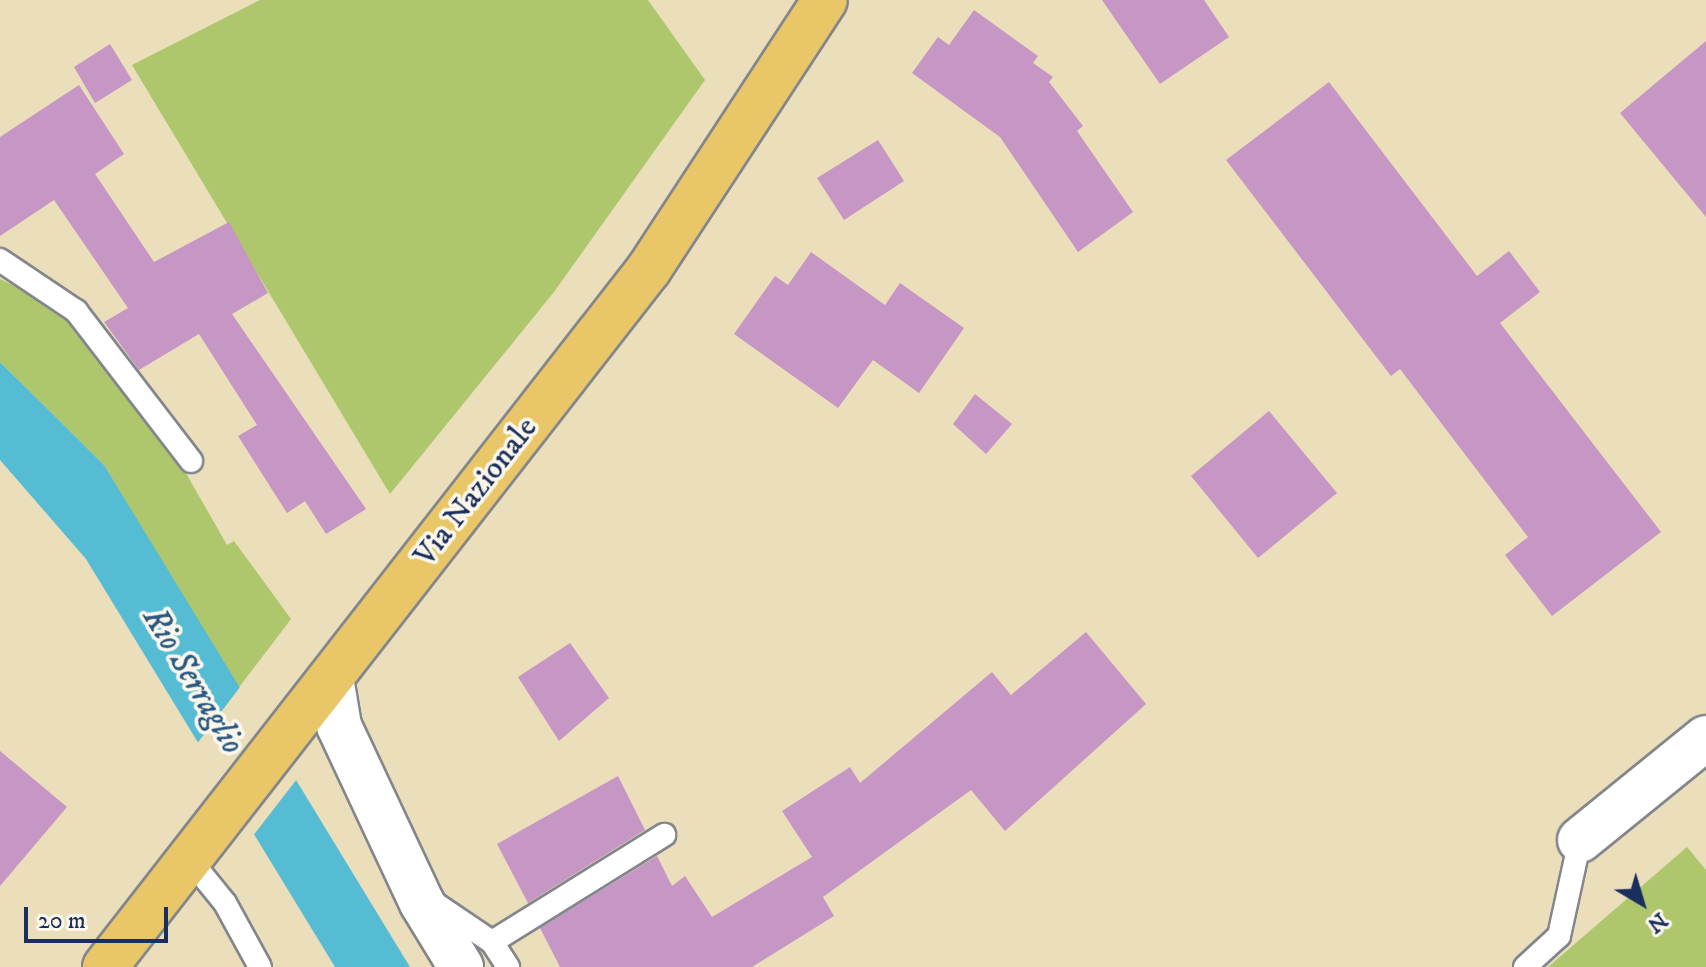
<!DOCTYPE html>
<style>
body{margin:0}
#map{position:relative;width:1706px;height:967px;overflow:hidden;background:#ebdebb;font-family:"IM FELL DW Pica",serif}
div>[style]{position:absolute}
.green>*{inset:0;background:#aec76c}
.water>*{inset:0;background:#55bcd3}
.pier>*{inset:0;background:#ebdebb}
.building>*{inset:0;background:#c696c4}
.roads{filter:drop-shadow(2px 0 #83868c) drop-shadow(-2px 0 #83868c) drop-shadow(0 2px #83868c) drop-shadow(0 -2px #83868c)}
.service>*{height:22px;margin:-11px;padding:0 11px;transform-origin:11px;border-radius:11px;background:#fff}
.minor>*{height:44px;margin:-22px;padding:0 22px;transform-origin:22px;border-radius:22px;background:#fff}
.primary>*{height:44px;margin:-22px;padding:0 22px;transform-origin:22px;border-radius:22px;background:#e9c769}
span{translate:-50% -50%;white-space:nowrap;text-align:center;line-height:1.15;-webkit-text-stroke:7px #fbf7ec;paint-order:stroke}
.street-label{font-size:32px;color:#1b2f5e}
.water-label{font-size:34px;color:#2c5981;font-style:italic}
.north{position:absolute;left:1602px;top:863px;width:80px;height:80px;-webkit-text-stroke:6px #fbf7ec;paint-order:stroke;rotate:142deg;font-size:22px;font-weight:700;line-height:32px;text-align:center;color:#1b2f5e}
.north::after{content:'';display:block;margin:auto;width:28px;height:36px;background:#1b2f5e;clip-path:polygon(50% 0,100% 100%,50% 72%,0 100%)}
.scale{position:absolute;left:24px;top:907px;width:144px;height:36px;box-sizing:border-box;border:4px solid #1b2f5e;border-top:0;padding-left:10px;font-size:24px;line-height:28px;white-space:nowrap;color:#1b2f5e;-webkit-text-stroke:6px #fbf7ec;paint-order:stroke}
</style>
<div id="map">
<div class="green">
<i style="clip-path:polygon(260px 0,648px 0,705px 80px,554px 292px,390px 494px,132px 65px)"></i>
<i style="clip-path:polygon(0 279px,53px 304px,76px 326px,187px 475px,227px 545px,234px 541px,291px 619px,237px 690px,104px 465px,0 362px)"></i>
<i style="clip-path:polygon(1687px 847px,1706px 870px,1706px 967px,1548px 967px)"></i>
</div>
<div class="water">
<i style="clip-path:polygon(0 362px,104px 465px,410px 967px,335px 967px,86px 559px,0 460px)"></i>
</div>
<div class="pier">
<i style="clip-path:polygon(240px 687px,297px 779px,252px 837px,196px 745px)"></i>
</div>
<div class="building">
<i style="clip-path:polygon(1102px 0,1204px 0,1229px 37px,1160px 84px)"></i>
<i style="clip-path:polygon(974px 10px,1038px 56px,1033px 63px,1053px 77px,1049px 82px,1083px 126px,1077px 131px,1133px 212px,1078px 252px,1000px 137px,912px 73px,938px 37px,949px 45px)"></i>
<i style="clip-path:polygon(1706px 41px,1706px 217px,1620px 113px)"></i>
<i style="clip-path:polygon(110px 44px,132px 80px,95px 103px,74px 67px)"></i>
<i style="clip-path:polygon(1329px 82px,1477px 276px,1509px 251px,1540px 292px,1500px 323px,1661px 532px,1552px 616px,1505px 555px,1528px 537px,1400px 369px,1391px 376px,1226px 160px)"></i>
<i style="clip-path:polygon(79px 85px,124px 154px,95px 174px,154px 262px,229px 222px,268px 293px,232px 314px,366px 509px,326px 534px,305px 501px,287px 513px,238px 436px,257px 425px,199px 334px,139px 370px,104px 322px,128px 308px,54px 200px,0 236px,0 137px)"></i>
<i style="clip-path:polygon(878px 140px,904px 181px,844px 220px,817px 178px)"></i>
<i style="clip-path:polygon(811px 252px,885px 305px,900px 283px,964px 328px,919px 393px,873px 360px,838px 408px,734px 334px,775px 276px,788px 285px)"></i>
<i style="clip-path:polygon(975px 394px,1012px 424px,986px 454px,953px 424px)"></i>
<i style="clip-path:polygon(1269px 411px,1337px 493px,1258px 558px,1191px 476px)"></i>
<i style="clip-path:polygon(1086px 632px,1146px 704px,1005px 831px,971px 790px,823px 897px,834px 916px,752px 967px,560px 967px,540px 928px,657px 856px,672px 886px,685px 876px,712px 917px,812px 857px,782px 811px,850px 767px,860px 783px,992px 672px,1011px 695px)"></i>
<i style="clip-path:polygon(570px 643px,609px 698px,559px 741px,518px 677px)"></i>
<i style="clip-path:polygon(0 751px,67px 807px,0 886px)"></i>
<i style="clip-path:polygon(618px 776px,645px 830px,528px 903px,497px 844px)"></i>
</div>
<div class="roads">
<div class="service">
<i style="left:0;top:260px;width:92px;rotate:33.9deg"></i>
<i style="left:76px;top:311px;width:189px;rotate:52.5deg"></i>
<i style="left:190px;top:860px;width:55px;rotate:50.9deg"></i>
<i style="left:225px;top:903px;width:73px;rotate:61.3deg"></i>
<i style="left:434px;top:903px;width:70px;rotate:33.9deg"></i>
<i style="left:492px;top:942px;width:30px;rotate:57deg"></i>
<i style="left:492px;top:942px;width:203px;rotate:-31.9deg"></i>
<i style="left:1525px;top:967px;width:46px;rotate:-42.4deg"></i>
<i style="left:1559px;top:936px;width:98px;rotate:-77.7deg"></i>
</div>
<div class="minor">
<i style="left:331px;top:678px;width:49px;rotate:80.5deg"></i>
<i style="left:339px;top:726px;width:195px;rotate:64.9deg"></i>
<i style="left:422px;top:903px;width:75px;rotate:58.6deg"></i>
<i style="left:1580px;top:840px;width:162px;rotate:-39deg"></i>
</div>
<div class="primary">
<i style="left:105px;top:967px;width:885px;rotate:-52.07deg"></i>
<i style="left:649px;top:269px;width:321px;rotate:-56.8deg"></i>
</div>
</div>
<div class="street-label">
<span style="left:476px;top:492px;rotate:-52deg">Via Nazionale</span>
</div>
<div class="water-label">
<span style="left:193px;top:681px;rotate:59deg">Rio Serraglio</span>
</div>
<div class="north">N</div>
<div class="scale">20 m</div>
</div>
